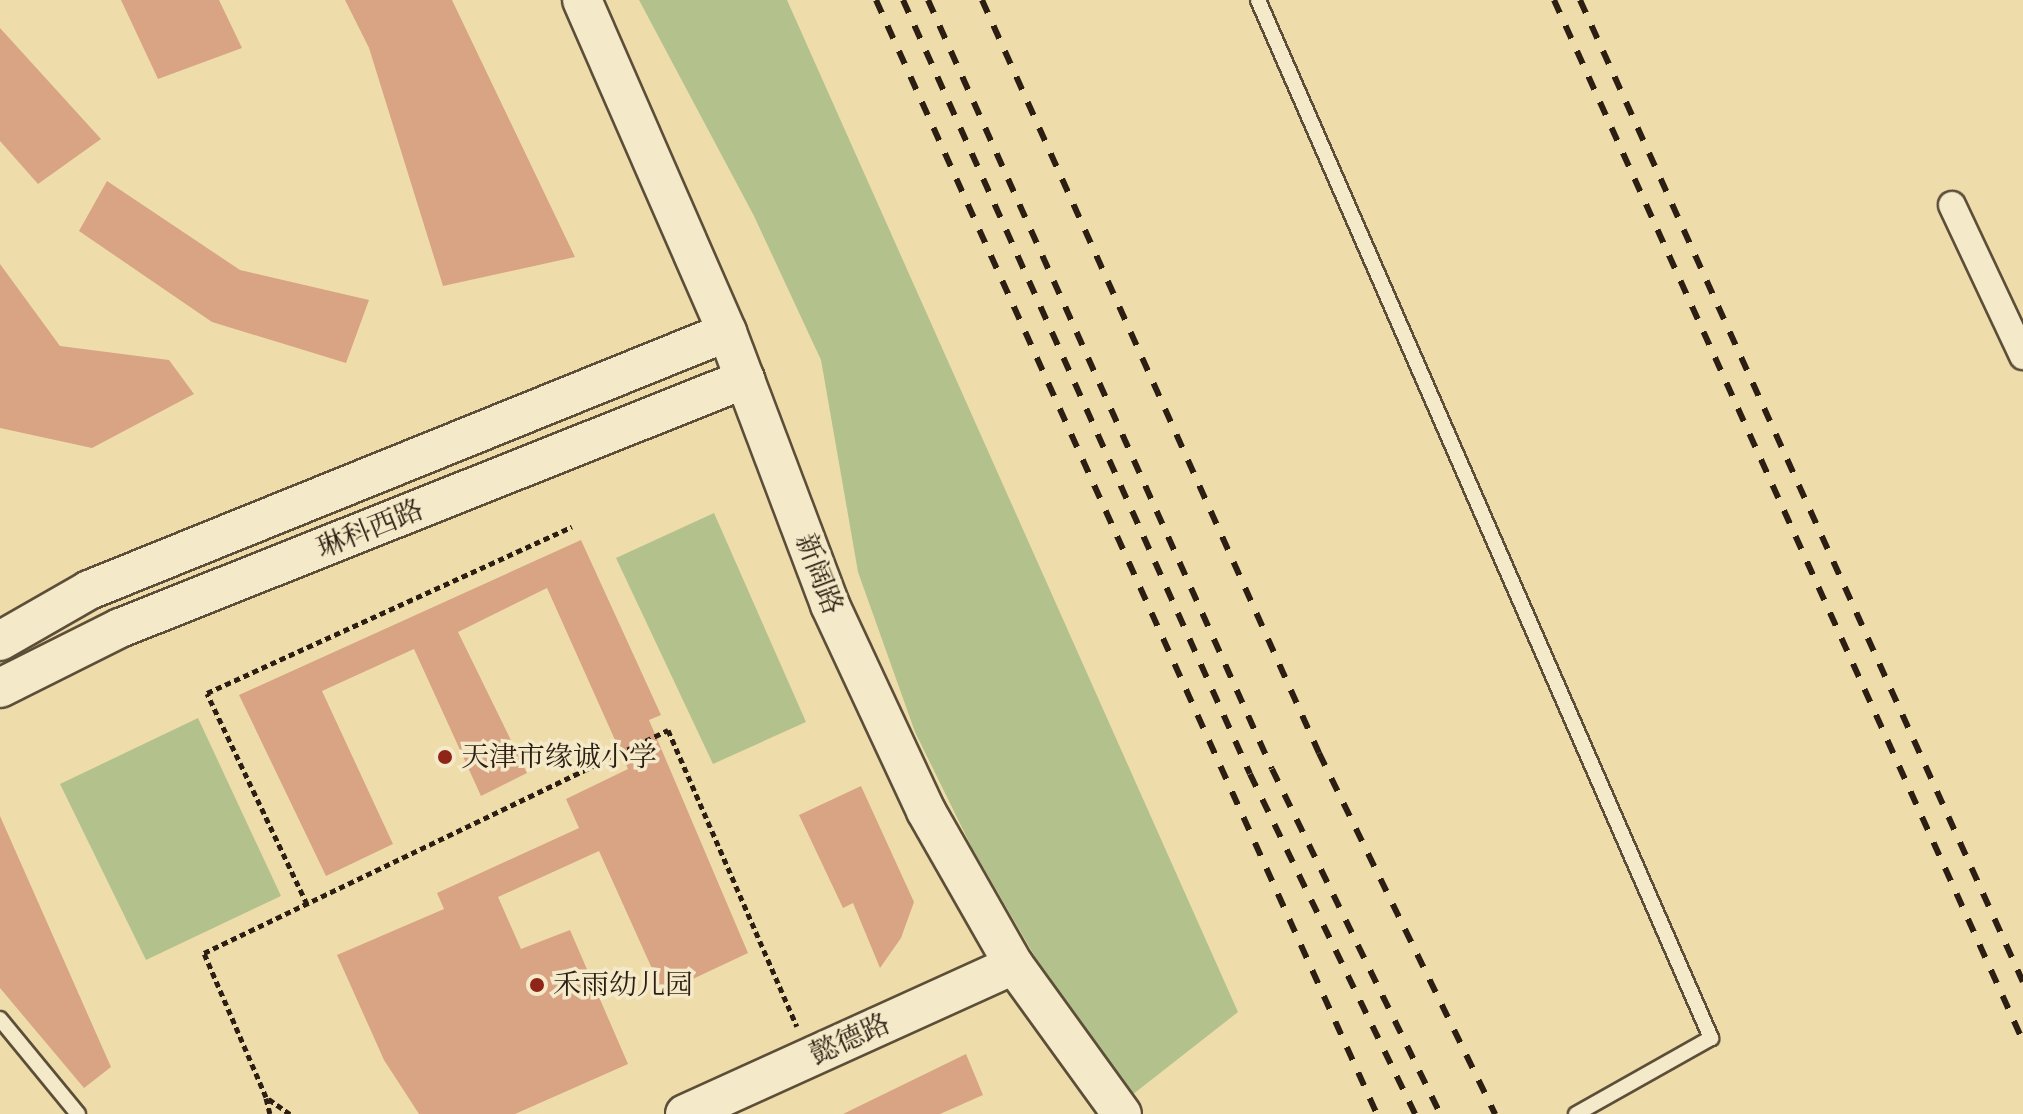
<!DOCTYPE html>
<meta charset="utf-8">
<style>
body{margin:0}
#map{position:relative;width:2023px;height:1114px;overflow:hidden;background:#eeddab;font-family:Alegreya,"Noto Serif SC",serif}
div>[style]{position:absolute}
.green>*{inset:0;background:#b3c28d}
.building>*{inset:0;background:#d9a484}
.path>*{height:5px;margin-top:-2.5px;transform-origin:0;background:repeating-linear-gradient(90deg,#2c1e12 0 6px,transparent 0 10px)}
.roads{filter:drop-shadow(2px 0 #5c4e38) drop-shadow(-2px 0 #5c4e38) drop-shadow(0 2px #5c4e38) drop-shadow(0 -2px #5c4e38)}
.lane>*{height:14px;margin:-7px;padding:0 7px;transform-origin:7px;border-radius:7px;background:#f4e9c8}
.street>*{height:26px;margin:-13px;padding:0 13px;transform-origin:13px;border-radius:13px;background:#f4e9c8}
.secondary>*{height:38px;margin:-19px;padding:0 19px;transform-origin:19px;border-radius:19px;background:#f4e9c8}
.rail>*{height:6px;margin-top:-3px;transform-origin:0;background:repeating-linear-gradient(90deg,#2c1e12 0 14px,transparent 0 28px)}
.dots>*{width:22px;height:22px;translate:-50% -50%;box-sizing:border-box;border:4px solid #f4e9c8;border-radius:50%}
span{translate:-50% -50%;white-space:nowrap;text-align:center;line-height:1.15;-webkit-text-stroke:7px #f4e9c8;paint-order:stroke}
.street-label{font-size:28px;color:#2c1e12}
.poi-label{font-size:28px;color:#2c1e12}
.left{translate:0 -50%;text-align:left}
</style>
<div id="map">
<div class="green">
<i style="clip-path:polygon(639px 0,787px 0,1238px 1012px,1132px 1095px,1057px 995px,971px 846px,915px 732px,858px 572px,821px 360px,754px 216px)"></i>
<i style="clip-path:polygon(714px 513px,806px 722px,713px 764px,616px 558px)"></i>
<i style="clip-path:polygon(198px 718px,281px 896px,146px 960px,60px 784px)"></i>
</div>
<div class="building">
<i style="clip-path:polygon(121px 0,219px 0,242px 48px,158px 79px)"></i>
<i style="clip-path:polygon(345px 0,452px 0,575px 257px,443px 286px,369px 48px)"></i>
<i style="clip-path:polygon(0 28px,101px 139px,38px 184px,0 141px)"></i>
<i style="clip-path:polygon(107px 181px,240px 270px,369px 300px,346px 363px,212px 322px,79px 231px)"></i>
<i style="clip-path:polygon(0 264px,60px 346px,169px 360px,194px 394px,92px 448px,0 428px)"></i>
<i style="clip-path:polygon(581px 540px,661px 715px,649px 720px,748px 953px,663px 993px,599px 851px,498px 897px,521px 949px,570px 930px,628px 1064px,515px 1114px,419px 1114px,384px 1060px,337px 955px,444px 909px,437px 893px,579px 828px,566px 799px,628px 769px,547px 588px,458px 632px,527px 773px,481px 796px,414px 649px,322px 691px,393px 844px,326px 876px,239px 695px)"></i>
<i style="clip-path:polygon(861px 786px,914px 902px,901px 938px,880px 968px,853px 903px,843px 908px,799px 815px)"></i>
<i style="clip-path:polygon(0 816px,111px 1067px,84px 1088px,0 988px)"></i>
<i style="clip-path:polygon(966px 1054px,983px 1095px,940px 1114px,843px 1114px)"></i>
</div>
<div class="path">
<i style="left:307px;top:904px;width:233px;rotate:-115.4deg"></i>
<i style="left:207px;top:693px;width:401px;rotate:-24.5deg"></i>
<i style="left:266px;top:1098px;width:16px;rotate:76deg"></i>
<i style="left:290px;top:1114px;width:29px;rotate:-145deg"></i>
<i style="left:266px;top:1097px;width:157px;rotate:-113.3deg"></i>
<i style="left:204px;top:953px;width:515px;rotate:-25.67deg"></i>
<i style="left:668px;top:730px;width:323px;rotate:66.5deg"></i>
</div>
<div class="roads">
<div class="lane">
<i style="left:1258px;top:0;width:1133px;rotate:66.42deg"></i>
<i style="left:1711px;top:1038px;width:155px;rotate:150.6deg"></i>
<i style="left:0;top:1019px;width:123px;rotate:50.6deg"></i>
</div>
<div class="street">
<i style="left:1952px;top:205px;width:167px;rotate:64.8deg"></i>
</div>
<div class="secondary">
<i style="left:582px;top:0;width:362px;rotate:66.4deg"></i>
<i style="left:727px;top:332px;width:292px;rotate:69.3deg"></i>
<i style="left:830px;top:605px;width:227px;rotate:65deg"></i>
<i style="left:926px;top:811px;width:177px;rotate:60.3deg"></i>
<i style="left:1014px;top:965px;width:184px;rotate:54.1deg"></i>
<i style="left:0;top:641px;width:103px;rotate:-29.8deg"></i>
<i style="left:89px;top:590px;width:688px;rotate:-22.02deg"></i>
<i style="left:0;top:688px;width:134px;rotate:-26.6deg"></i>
<i style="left:120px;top:628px;width:673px;rotate:-21.72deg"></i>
<i style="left:685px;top:1114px;width:361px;rotate:-24.4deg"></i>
</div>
</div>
<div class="rail">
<i style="left:876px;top:0;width:1221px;rotate:65.79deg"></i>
<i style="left:903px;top:0;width:848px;rotate:65.85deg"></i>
<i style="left:1250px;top:774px;width:378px;rotate:64.1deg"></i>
<i style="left:928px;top:0;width:842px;rotate:65.9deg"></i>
<i style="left:1272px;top:769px;width:384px;rotate:64deg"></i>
<i style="left:982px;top:0;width:825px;rotate:65.89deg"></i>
<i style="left:1319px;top:753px;width:402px;rotate:64deg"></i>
<i style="left:1554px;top:0;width:1142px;rotate:65.75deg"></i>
<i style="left:1580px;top:0;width:1077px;rotate:65.72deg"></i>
</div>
<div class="dots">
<i style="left:445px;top:757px;background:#8f2418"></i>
<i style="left:537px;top:985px;background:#8f2418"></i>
</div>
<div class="street-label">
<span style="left:370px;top:529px;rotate:-22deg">琳科西路</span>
<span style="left:819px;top:574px;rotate:69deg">新阔路</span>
<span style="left:850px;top:1039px;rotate:-24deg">懿德路</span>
</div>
<div class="poi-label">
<span class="left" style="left:461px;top:757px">天津市缘诚小学</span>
<span class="left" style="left:553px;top:985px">禾雨幼儿园</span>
</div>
</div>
